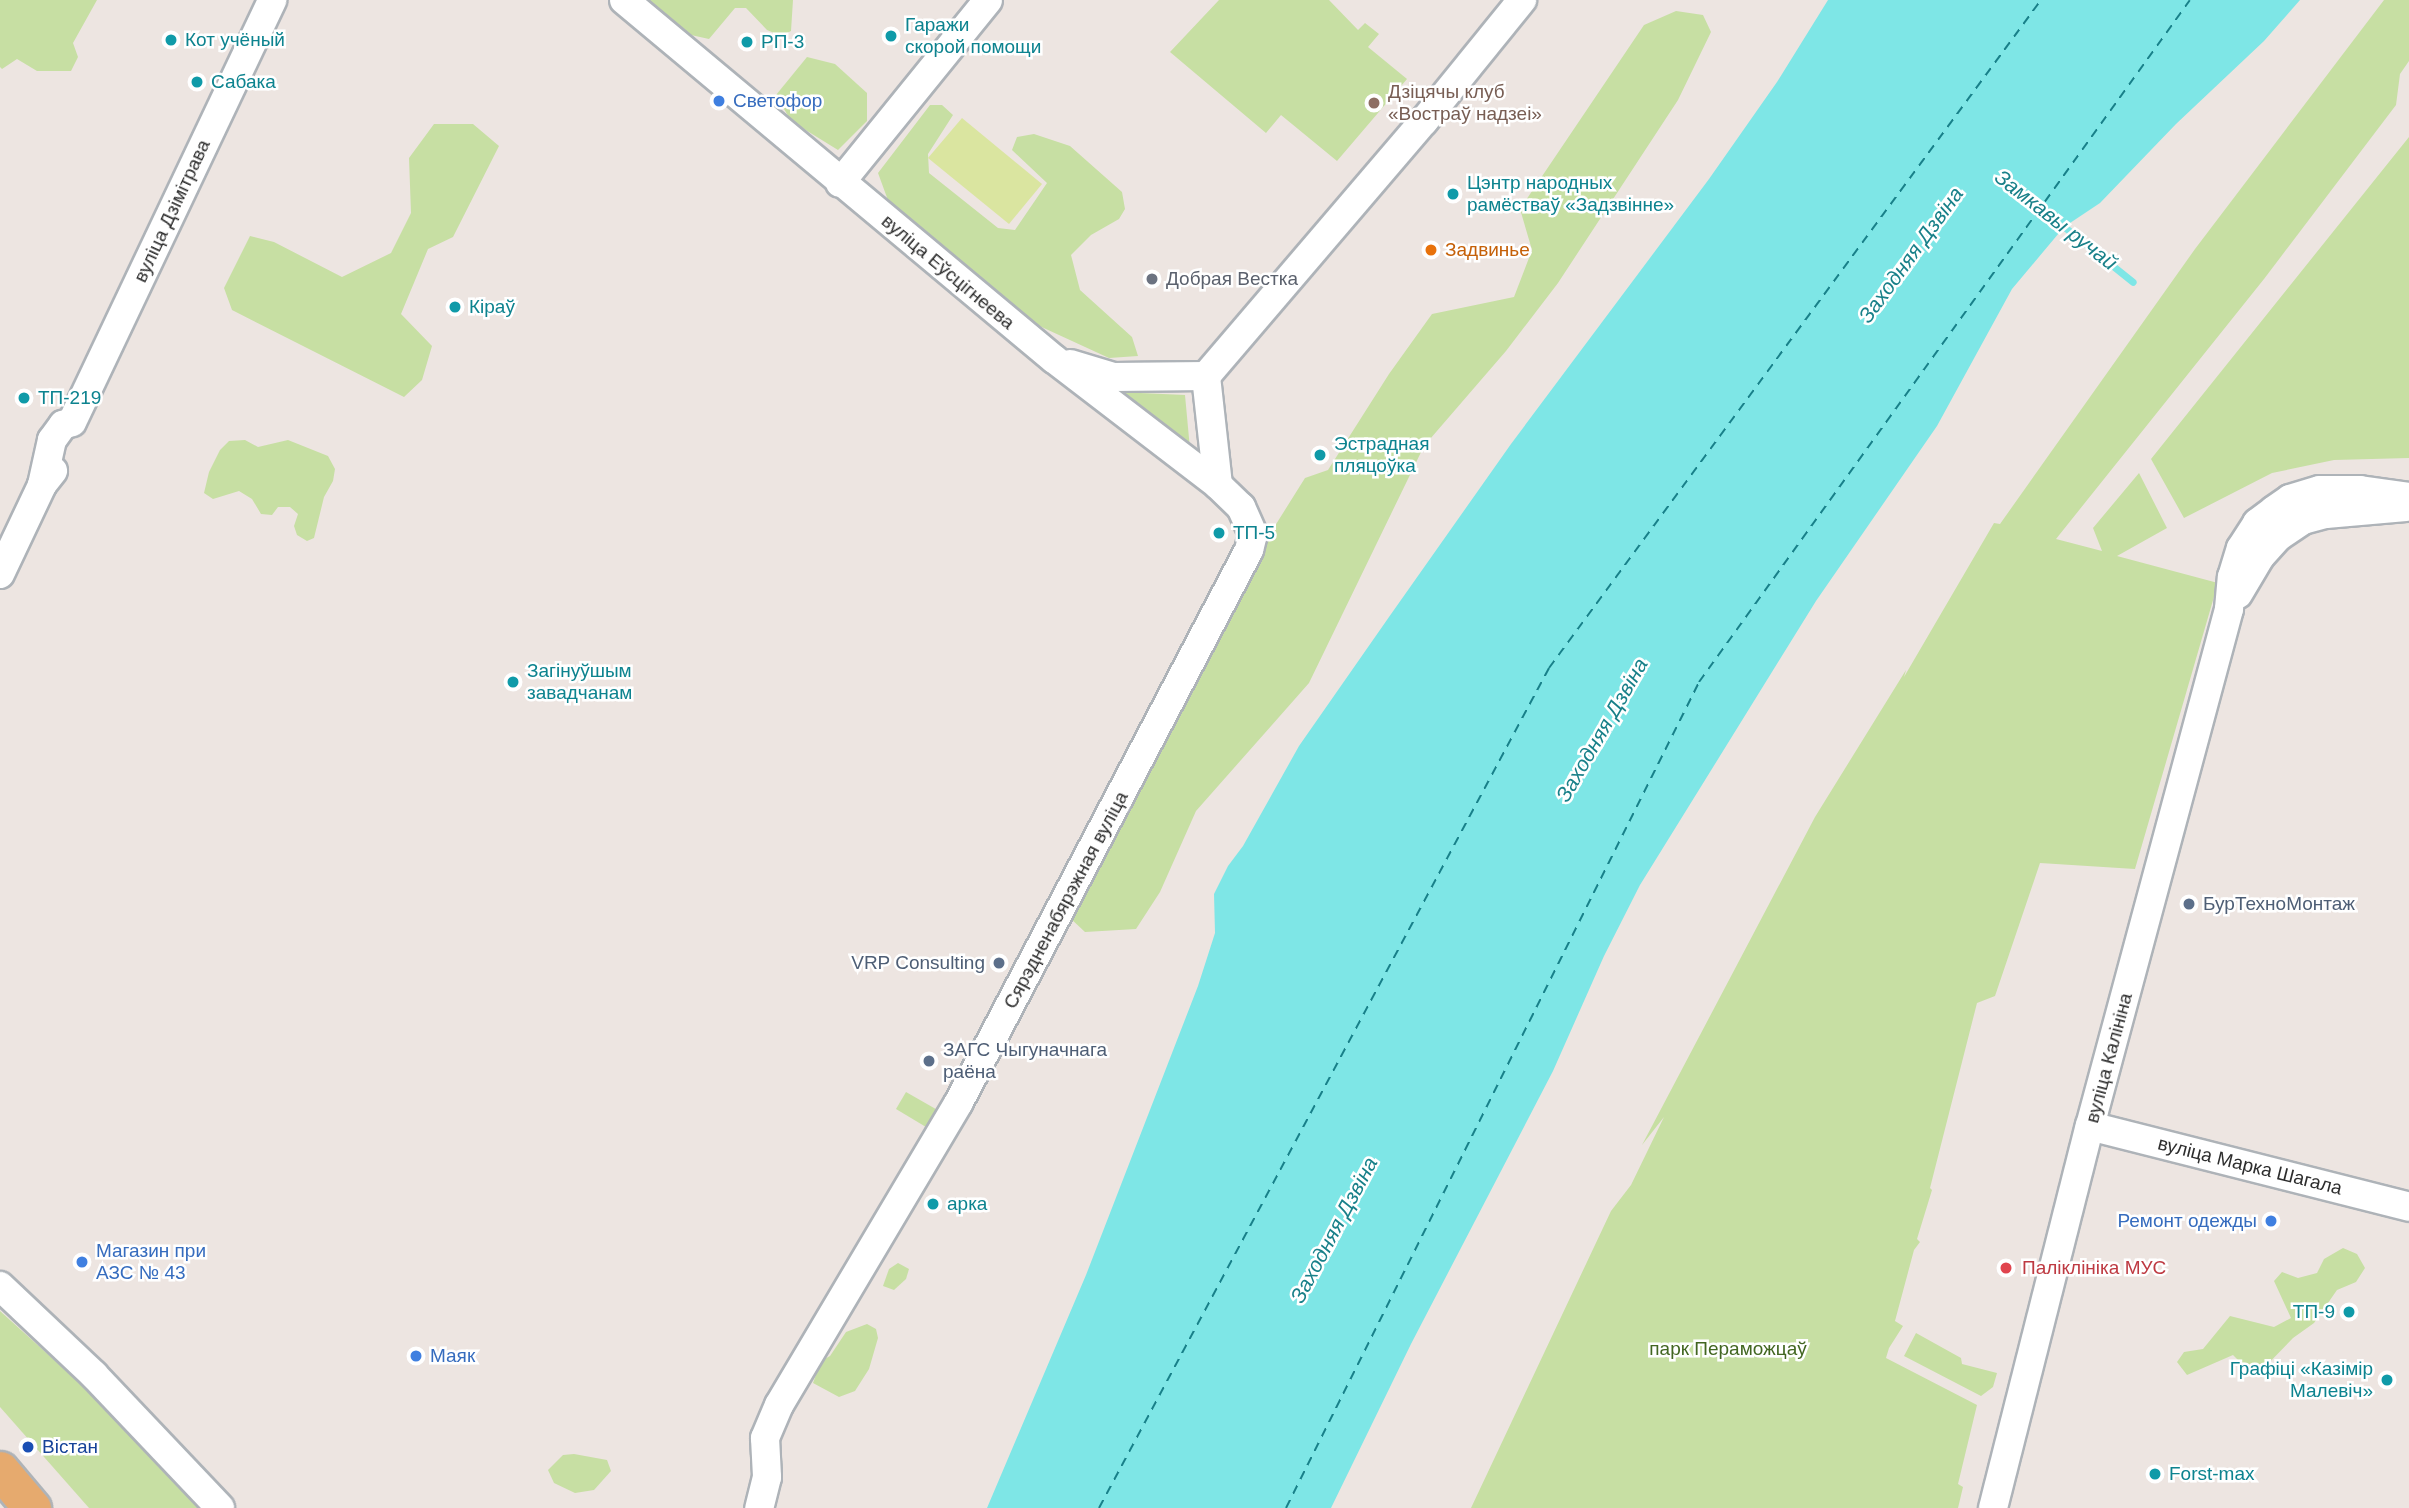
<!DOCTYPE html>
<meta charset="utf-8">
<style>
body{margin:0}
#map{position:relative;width:2409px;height:1508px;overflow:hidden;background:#ede5e1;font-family:Helvetica,sans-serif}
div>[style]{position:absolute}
.green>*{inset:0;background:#c7dfa3}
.pitch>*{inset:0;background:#dae5a0}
.water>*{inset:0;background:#7ee6e6}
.stream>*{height:7px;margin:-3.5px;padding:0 3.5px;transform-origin:3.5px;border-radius:3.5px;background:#7ee6e6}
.ferry>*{height:2px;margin-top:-1px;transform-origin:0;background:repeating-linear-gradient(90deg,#188089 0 9px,transparent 0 16px)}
.roads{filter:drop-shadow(2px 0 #aeb3b8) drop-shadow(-2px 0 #aeb3b8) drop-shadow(0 2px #aeb3b8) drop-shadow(0 -2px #aeb3b8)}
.minor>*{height:28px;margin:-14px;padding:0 14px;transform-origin:14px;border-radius:14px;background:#fff}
.major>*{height:37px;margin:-18.5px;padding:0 18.5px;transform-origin:18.5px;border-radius:18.5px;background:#e6aa6e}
.dots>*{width:19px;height:19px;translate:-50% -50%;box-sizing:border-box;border:4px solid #fff;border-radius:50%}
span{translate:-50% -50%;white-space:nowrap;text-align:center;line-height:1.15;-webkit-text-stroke:5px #fff;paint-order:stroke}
.culture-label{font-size:19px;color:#0d838f}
.left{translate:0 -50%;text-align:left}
.right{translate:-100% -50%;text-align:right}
.education-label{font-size:19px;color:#785e54}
.shop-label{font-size:19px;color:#366cbe}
.street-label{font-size:19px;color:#2d2d2d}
.food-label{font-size:19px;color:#c56008}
.worship-label{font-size:19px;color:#5b616d}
.service-label{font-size:19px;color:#4e5e75}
.health-label{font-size:19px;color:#be3a42}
.park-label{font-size:19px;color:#426621}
.transit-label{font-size:19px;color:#164399}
.water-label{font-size:21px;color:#188089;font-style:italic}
</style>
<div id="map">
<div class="green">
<i style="clip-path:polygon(0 0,97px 0,73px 43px,78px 57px,71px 71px,37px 71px,17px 59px,2px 69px,0 67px)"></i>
<i style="clip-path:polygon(649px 0,793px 0,791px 31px,781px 36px,767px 30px,746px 8px,735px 8px,709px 39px,691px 35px)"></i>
<i style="clip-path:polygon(1219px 0,1329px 0,1358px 30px,1365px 23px,1379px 34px,1368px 47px,1407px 79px,1337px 161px,1281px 115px,1266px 133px,1170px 52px)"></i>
<i style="clip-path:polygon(2384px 0,2409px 0,2409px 61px,2400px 74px,2396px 105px,2264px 279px,2056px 539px,2102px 551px,2093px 528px,2139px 473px,2167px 528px,2117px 556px,2218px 583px,2135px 869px,2040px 863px,1995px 996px,1977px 1003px,1930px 1188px,1932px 1190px,1917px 1239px,1920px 1242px,1914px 1250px,1895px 1321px,1903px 1326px,1889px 1348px,1886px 1358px,1977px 1405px,1958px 1484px,1963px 1487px,1958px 1508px,1471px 1508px,1611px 1211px,1631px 1185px,1664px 1117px,1642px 1145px,1815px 817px,1906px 670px,1904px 677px,1994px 523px,2000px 524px,2195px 249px)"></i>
<i style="clip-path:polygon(1676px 11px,1703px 15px,1711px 32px,1678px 100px,1558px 283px,1506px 351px,1424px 446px,1309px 683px,1196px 811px,1160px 892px,1136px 929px,1085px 932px,1069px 917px,1259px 539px,1273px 529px,1305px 478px,1328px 470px,1389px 374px,1432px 314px,1514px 297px,1532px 250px,1520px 209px,1644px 25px)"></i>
<i style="clip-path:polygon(807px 57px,835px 64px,867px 93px,867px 121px,838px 150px,791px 121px,776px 95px)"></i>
<i style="clip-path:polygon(930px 105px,942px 105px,953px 115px,928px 154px,929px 173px,998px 228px,1015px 230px,1047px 183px,1012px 150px,1017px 137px,1034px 134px,1070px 146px,1122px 192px,1125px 209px,1119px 219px,1091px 235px,1071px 255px,1080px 290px,1132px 337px,1138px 356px,1109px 358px,1022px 318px,889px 203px,878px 173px)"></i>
<i style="clip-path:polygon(434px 124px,473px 124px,499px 146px,453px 237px,428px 249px,401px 314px,432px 346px,422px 380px,404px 397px,232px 310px,224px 288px,250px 236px,274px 242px,342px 277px,391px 253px,411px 213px,409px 158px)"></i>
<i style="clip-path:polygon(2409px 137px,2409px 458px,2334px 460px,2272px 473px,2184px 518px,2151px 459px)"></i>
<i style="clip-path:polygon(1118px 392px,1185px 395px,1190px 449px)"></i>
<i style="clip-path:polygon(245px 440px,258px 447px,288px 440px,328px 456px,335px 469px,333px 481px,324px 497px,314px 538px,307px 541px,297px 535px,294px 526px,298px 514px,290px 507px,278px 507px,272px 515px,261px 514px,252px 499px,239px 491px,213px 499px,204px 493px,209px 472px,220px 450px,229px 441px)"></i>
<i style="clip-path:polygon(906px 1092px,941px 1112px,931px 1130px,896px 1109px)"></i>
<i style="clip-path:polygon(2343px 1248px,2357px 1254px,2365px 1268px,2356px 1282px,2337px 1290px,2314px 1323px,2293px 1338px,2262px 1370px,2249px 1371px,2233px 1355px,2187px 1375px,2177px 1362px,2184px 1352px,2203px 1349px,2230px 1316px,2274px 1327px,2291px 1318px,2274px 1281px,2282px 1272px,2298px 1278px,2317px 1273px,2324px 1259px)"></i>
<i style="clip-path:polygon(898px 1263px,909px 1269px,906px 1279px,894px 1290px,883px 1286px,889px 1269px)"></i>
<i style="clip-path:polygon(0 1311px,145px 1442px,206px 1508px,89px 1508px,0 1407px)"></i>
<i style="clip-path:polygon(867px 1324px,876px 1329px,878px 1338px,869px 1369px,855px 1391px,839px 1397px,813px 1383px,821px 1361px,830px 1356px,846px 1332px)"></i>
<i style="clip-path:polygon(1916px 1333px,1961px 1358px,1962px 1364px,1997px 1373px,1993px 1387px,1981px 1396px,1904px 1356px)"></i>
<i style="clip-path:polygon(574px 1454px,607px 1460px,611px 1471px,594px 1490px,575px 1493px,554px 1483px,548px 1470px,563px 1455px)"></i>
</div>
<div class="pitch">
<i style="clip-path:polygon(962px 118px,1042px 184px,1009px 224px,928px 158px)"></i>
</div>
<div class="water">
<i style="clip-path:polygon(1828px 0,2300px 0,2264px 41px,2176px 124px,2100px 203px,2064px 227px,2012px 289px,1937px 426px,1816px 601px,1640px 885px,1604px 956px,1553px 1071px,1411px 1344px,1331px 1508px,987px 1508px,1086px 1275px,1198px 986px,1215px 933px,1214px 894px,1228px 866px,1243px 846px,1299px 746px,1389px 617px,1511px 444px,1709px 179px,1777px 82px)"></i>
</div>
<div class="stream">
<i style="left:2057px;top:221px;width:97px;rotate:38.8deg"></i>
</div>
<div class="ferry">
<i style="left:1099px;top:1508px;width:953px;rotate:-61.82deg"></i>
<i style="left:1549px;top:668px;width:830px;rotate:-53.63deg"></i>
<i style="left:1286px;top:1508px;width:923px;rotate:-63.43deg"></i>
<i style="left:1699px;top:682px;width:840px;rotate:-54.25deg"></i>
</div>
<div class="roads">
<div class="minor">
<i style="left:624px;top:0;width:560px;rotate:39.86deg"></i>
<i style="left:1054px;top:359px;width:207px;rotate:37.5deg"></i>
<i style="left:1218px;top:485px;width:32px;rotate:44deg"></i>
<i style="left:1241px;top:507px;width:30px;rotate:66deg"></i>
<i style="left:1253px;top:534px;width:16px;rotate:104deg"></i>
<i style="left:1249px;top:550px;width:624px;rotate:117.72deg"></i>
<i style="left:959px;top:1102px;width:352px;rotate:120.7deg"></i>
<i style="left:779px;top:1405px;width:36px;rotate:113deg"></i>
<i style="left:765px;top:1438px;width:39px;rotate:87deg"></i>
<i style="left:767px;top:1477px;width:32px;rotate:104deg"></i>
<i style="left:840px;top:183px;width:235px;rotate:-51deg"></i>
<i style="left:1070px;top:364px;width:45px;rotate:16.8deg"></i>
<i style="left:1113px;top:377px;width:93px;rotate:-0.6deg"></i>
<i style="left:42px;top:485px;width:46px;rotate:-77.5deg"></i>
<i style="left:52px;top:440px;width:19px;rotate:-54deg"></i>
<i style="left:63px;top:425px;width:9px;rotate:-18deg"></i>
<i style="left:72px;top:422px;width:467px;rotate:-64.6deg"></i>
<i style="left:1218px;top:485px;width:110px;rotate:-96.3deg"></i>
<i style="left:1206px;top:376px;width:335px;rotate:-49.5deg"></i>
<i style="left:1424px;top:121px;width:156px;rotate:-51deg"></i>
<i style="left:0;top:574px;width:98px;rotate:-64.7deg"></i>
<i style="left:42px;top:485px;width:18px;rotate:-52deg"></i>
<i style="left:2238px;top:594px;width:43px;rotate:-59.3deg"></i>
<i style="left:2260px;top:557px;width:27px;rotate:-48deg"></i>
<i style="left:2278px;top:537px;width:30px;rotate:-34deg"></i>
<i style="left:2303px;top:520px;width:24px;rotate:-15deg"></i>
<i style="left:2326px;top:514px;width:80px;rotate:-5deg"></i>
<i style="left:2090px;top:1126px;width:329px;rotate:14.2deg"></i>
<i style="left:0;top:1286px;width:129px;rotate:43.4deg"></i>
<i style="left:94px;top:1375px;width:183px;rotate:46.5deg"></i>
<i style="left:1993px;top:1508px;width:394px;rotate:-75.8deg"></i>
<i style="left:2090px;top:1126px;width:535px;rotate:-74.95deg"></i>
<i style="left:2229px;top:609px;width:32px;rotate:-85deg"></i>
<i style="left:2232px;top:577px;width:30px;rotate:-73deg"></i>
<i style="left:2241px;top:548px;width:30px;rotate:-57deg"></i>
<i style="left:2257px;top:523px;width:21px;rotate:-37deg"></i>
<i style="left:2274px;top:510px;width:19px;rotate:-35deg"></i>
<i style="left:2290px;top:499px;width:31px;rotate:-17deg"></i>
<i style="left:2320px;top:490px;width:40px"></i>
<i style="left:2360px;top:490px;width:49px;rotate:8.1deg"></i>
</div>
<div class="major">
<i style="left:0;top:1470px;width:50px;rotate:49.9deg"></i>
</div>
</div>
<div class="dots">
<i style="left:891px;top:36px;background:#0f9aa8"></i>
<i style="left:171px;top:40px;background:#0f9aa8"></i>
<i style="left:747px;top:42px;background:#0f9aa8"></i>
<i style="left:197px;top:82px;background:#0f9aa8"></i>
<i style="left:719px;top:101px;background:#3f7fe0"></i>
<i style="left:1374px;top:103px;background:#8d6e63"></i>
<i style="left:1453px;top:194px;background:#0f9aa8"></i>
<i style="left:1431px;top:250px;background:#e8710a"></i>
<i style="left:1152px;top:279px;background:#6b7280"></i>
<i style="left:455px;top:307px;background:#0f9aa8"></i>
<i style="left:24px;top:398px;background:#0f9aa8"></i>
<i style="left:1320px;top:455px;background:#0f9aa8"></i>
<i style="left:1219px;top:533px;background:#0f9aa8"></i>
<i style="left:513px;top:682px;background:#0f9aa8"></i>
<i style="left:2189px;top:904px;background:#5c6f8a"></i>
<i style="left:999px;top:963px;background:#5c6f8a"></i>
<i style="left:929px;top:1061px;background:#5c6f8a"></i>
<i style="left:933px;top:1204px;background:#0f9aa8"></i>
<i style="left:2271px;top:1221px;background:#3f7fe0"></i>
<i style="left:82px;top:1262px;background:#3f7fe0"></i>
<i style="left:2006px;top:1268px;background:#e0444e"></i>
<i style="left:2349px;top:1312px;background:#0f9aa8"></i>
<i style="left:416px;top:1356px;background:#3f7fe0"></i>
<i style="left:2387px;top:1380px;background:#0f9aa8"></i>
<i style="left:28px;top:1447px;background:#1a4fb4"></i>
<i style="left:2155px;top:1474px;background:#0f9aa8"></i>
</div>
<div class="culture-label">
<span class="left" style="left:905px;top:36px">Гаражи<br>скорой помощи</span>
<span class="left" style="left:185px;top:40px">Кот учёный</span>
<span class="left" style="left:761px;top:42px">РП-3</span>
<span class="left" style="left:211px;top:82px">Сабака</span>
<span class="left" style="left:1467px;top:194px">Цэнтр народных<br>рамёстваў «Задзвінне»</span>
<span class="left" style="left:469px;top:307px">Кіраў</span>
<span class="left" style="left:38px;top:398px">ТП-219</span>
<span class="left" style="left:1334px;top:455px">Эстрадная<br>пляцоўка</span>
<span class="left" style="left:1233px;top:533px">ТП-5</span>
<span class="left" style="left:527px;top:682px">Загінуўшым<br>завадчанам</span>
<span class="left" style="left:947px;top:1204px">арка</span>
<span class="right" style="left:2335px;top:1312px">ТП-9</span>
<span class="right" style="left:2373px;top:1380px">Графіці «Казімір<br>Малевіч»</span>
<span class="left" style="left:2169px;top:1474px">Forst-max</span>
</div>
<div class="education-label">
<span class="left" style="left:1388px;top:103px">Дзіцячы клуб<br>«Востраў надзеі»</span>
</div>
<div class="shop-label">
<span class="left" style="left:733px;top:101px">Светофор</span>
<span class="right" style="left:2257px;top:1221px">Ремонт одежды</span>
<span class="left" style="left:96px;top:1262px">Магазин при<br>АЗС № 43</span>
<span class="left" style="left:430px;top:1356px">Маяк</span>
</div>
<div class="street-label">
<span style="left:172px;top:211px;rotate:-65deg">вуліца Дзімітрава</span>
<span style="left:948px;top:272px;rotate:40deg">вуліца Еўсцігнеева</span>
<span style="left:1066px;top:900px;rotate:-62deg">Сярэдненабярэжная вуліца</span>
<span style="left:2109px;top:1058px;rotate:-75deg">вуліца Калініна</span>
<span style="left:2250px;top:1166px;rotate:14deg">вуліца Марка Шагала</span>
</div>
<div class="food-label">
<span class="left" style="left:1445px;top:250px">Задвинье</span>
</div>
<div class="worship-label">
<span class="left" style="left:1166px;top:279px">Добрая Вестка</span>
</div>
<div class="service-label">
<span class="left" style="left:2203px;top:904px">БурТехноМонтаж</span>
<span class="right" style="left:985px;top:963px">VRP Consulting</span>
<span class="left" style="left:943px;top:1061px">ЗАГС Чыгуначнага<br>раёна</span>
</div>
<div class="health-label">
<span class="left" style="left:2022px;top:1268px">Паліклініка МУС</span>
</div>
<div class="park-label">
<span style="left:1728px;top:1349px">парк Пераможцаў</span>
</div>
<div class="transit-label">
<span class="left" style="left:42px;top:1447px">Вістан</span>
</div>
<div class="water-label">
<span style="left:2056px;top:220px;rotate:38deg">Замкавы ручай</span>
<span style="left:1911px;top:255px;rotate:-54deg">Заходняя Дзвіна</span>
<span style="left:1602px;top:730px;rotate:-60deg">Заходняя Дзвіна</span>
<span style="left:1334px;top:1230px;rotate:-62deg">Заходняя Дзвіна</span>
</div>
</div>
